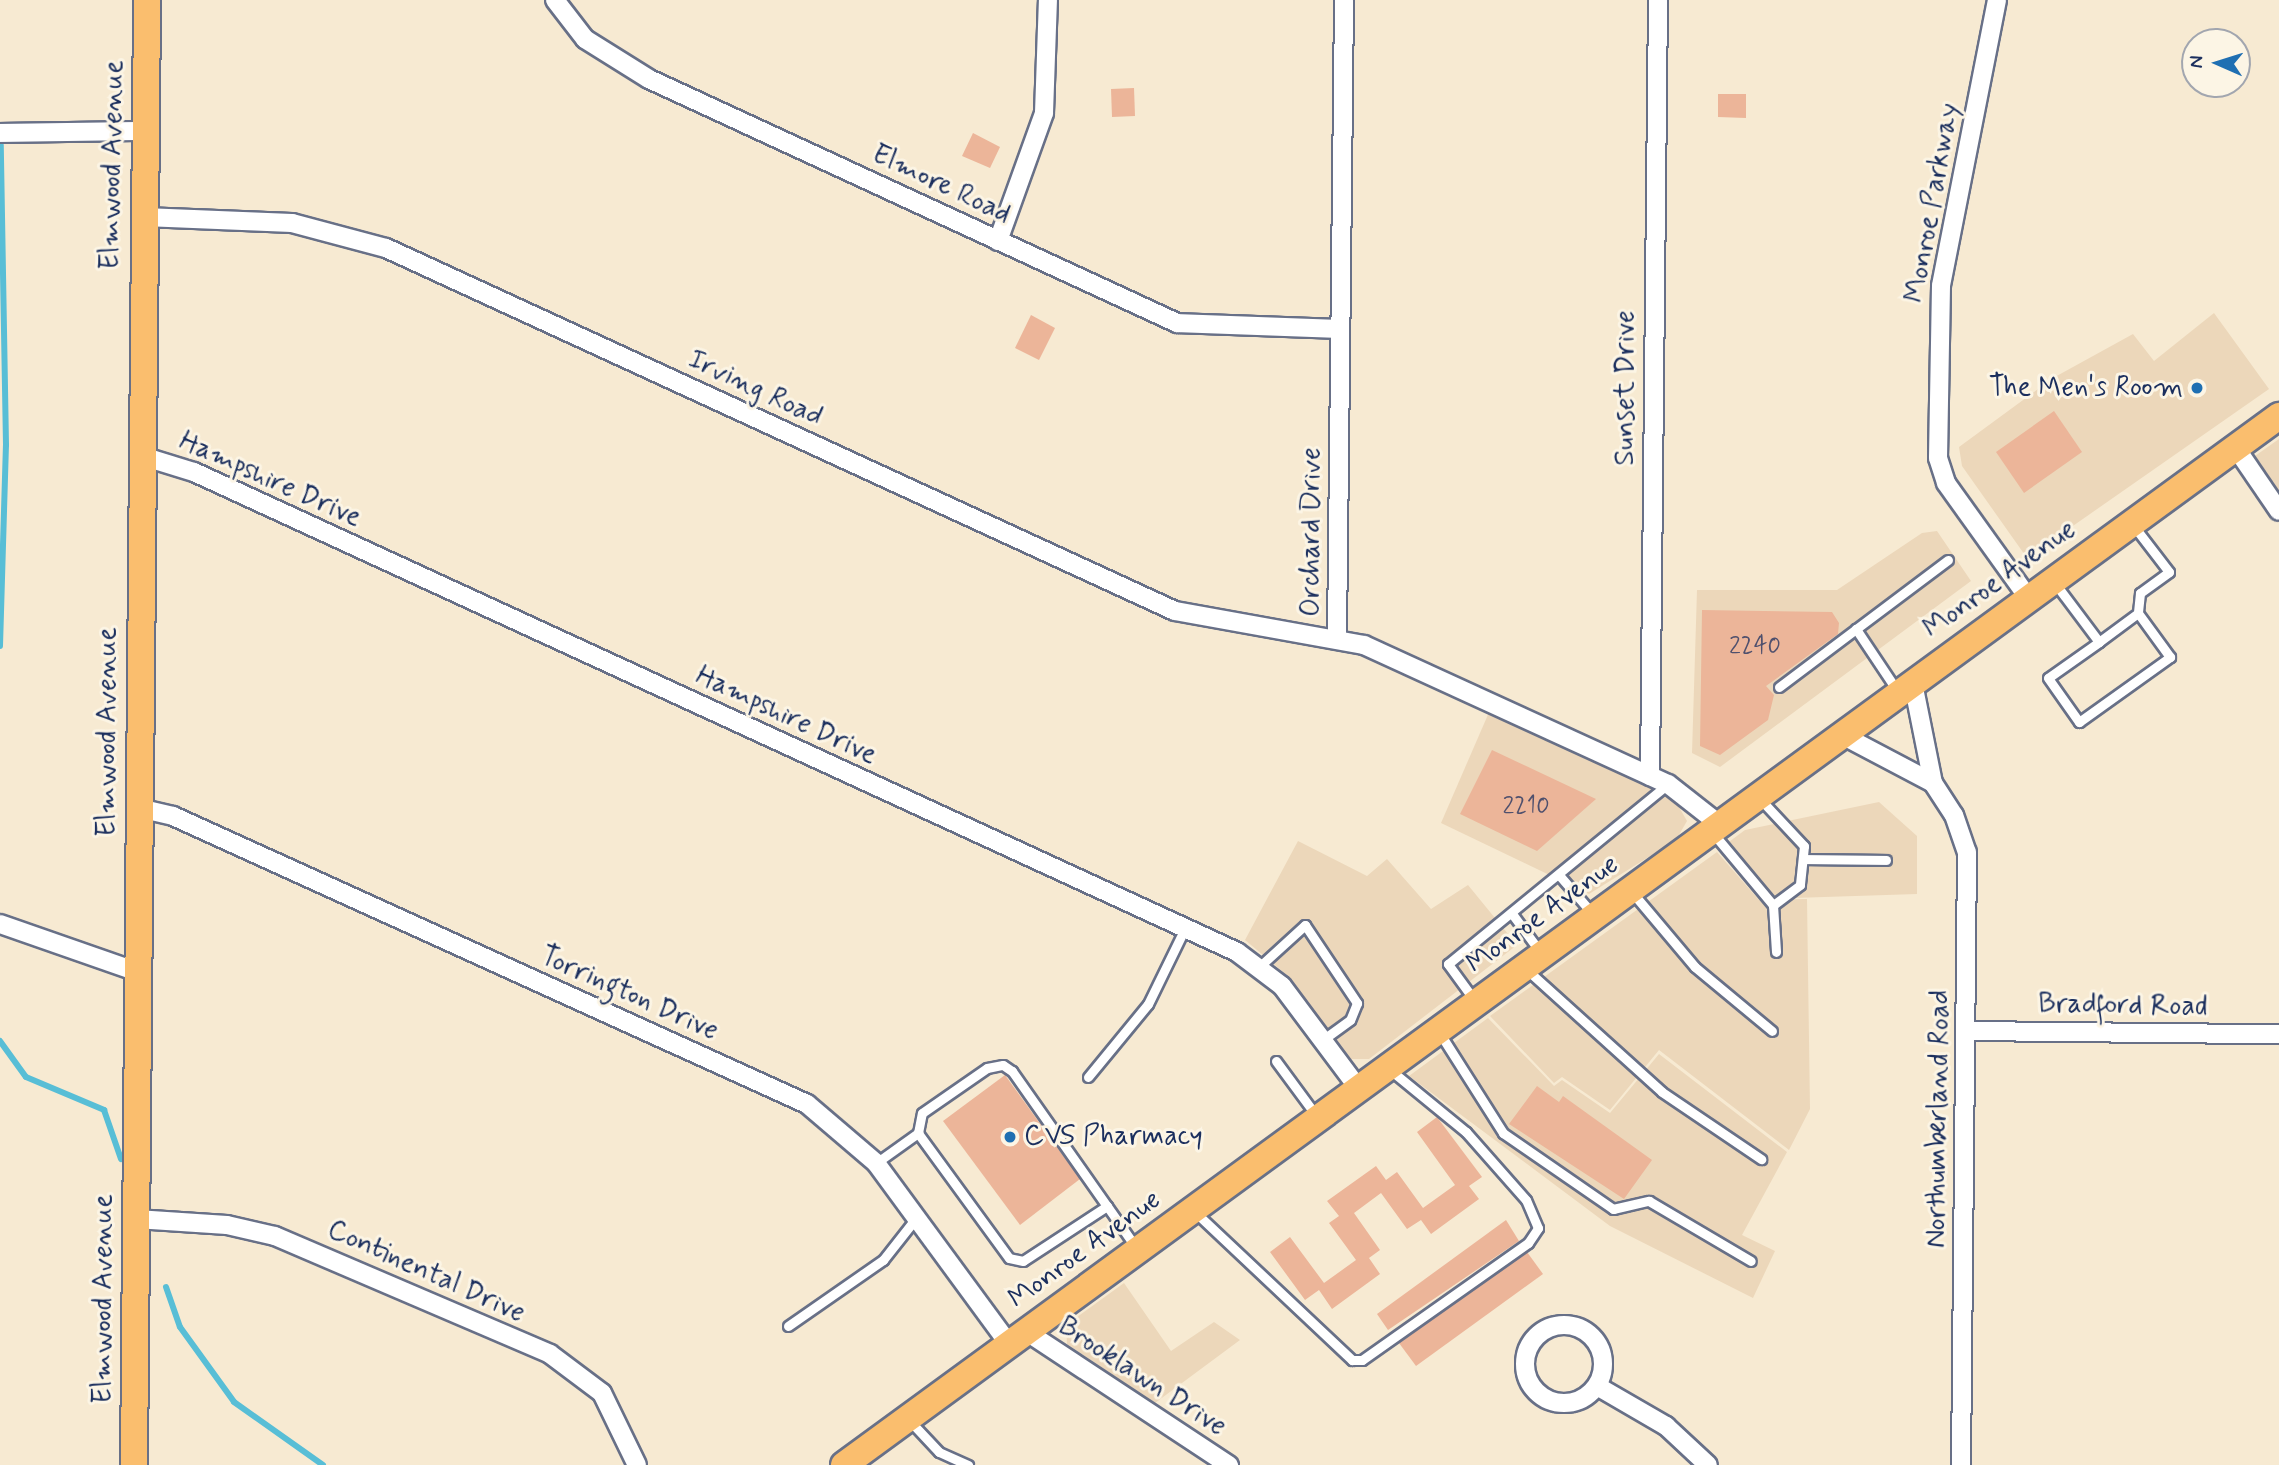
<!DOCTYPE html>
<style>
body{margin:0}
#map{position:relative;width:2279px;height:1465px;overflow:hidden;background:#f7ead2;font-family:Mynerve,sans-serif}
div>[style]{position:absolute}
.built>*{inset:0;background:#ecd7ba}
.stream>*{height:6px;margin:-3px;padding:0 3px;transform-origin:3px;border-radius:3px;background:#58bed6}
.building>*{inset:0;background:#ecb599}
.roads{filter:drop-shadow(2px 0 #687087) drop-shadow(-2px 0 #687087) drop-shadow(0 2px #687087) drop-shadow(0 -2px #687087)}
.lane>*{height:9px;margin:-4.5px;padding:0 4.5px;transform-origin:4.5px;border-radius:4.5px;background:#fff}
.street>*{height:18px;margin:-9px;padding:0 9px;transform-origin:9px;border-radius:9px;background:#fff}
.street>.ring{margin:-9px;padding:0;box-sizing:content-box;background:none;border:18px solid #fff;border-radius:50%}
.primary>*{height:26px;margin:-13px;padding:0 13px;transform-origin:13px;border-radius:13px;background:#fabe6e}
.dots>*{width:19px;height:19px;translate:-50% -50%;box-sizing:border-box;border:4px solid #fcf5e5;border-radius:50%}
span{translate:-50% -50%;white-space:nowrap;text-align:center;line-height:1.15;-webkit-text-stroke:6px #fcf5e5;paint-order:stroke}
.number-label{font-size:24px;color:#4f506d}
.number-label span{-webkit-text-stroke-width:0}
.street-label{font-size:28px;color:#1b2f5e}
.poi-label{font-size:28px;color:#1b2f5e}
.right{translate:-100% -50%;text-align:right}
.left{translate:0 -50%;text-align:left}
.north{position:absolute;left:2181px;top:28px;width:70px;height:70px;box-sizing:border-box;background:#fcf5e5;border:2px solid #a2a6af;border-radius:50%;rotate:273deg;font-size:19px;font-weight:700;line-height:28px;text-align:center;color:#1b2f5e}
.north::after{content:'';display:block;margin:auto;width:24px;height:32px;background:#1f6fb2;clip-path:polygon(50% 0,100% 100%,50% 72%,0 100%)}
</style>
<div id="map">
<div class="built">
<i style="clip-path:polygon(2214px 313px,2269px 389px,2027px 558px,1962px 466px,1959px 447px,2053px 378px,2133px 334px,2154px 361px)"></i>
<i style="clip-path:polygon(2279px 439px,2279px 491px,2255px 456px)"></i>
<i style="clip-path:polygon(1937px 531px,1971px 581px,1720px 767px,1692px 753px,1697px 590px,1837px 590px,1922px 533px)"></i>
<i style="clip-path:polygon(1490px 710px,1675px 800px,1687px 821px,1676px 840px,1589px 894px,1441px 823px)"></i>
<i style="clip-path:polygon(1879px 802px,1917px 836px,1917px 894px,1759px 899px,1718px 850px,1745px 830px)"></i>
<i style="clip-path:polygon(1298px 841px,1367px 876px,1387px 859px,1431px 909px,1468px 885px,1517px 945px,1369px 1059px,1351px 1059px,1288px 976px,1245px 940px)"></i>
<i style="clip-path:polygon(1717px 852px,1759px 900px,1807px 899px,1810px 1109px,1789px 1150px,1659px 1050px,1610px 1110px,1562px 1077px,1554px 1083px,1490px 1016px)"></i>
<i style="clip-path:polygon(1488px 1018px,1554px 1086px,1562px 1080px,1610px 1113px,1659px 1054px,1787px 1152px,1742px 1235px,1775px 1251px,1753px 1298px,1610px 1226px,1409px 1076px)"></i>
<i style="clip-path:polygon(1124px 1283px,1171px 1351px,1214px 1322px,1240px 1340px,1155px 1403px,1067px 1344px,1066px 1325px)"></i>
</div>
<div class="stream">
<i style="left:0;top:646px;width:201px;rotate:-88.3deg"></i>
<i style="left:6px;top:445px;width:300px;rotate:-91deg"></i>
<i style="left:0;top:1041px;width:44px;rotate:54.2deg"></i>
<i style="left:26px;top:1077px;width:85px;rotate:22.9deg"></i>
<i style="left:104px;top:1110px;width:52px;rotate:70.9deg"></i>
<i style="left:166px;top:1287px;width:42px;rotate:70.7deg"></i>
<i style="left:180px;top:1327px;width:92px;rotate:54.2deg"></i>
<i style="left:234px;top:1402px;width:109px;rotate:35.3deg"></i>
</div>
<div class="building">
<i style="clip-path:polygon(1134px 88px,1135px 116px,1112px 117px,1111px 89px)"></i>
<i style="clip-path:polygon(1718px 94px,1746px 94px,1746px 118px,1718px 117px)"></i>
<i style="clip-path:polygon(973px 133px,1000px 147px,990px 168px,962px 156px)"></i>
<i style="clip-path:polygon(1031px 315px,1055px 328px,1039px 360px,1015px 348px)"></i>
<i style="clip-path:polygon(2054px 411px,2082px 452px,2024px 493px,1996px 452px)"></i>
<i style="clip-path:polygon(1702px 610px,1832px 612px,1839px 623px,1838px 634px,1766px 686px,1774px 695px,1768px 720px,1720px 755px,1700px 746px)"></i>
<i style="clip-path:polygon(1492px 750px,1596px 799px,1537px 851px,1460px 814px)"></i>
<i style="clip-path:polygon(1005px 1075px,1080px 1179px,1020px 1225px,943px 1121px)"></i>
<i style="clip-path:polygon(1537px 1086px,1559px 1102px,1563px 1096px,1652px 1160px,1624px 1199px,1509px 1124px)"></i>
<i style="clip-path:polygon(1437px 1117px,1482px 1177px,1469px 1186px,1479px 1199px,1431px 1234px,1421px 1220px,1407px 1229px,1381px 1193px,1354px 1213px,1380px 1250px,1369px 1258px,1380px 1274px,1332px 1309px,1319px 1290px,1305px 1300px,1270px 1252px,1290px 1237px,1324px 1283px,1356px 1260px,1329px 1223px,1339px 1216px,1327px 1201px,1376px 1166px,1386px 1180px,1397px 1172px,1423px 1208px,1455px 1185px,1417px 1132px)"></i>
<i style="clip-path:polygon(1506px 1220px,1519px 1241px,1388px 1330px,1377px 1314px)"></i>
<i style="clip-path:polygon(1527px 1252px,1543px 1274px,1416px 1366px,1399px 1343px)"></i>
</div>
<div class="roads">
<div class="lane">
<i style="left:2133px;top:525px;width:59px;rotate:52.5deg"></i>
<i style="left:2169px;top:572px;width:36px;rotate:144deg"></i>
<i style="left:2140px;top:593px;width:20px;rotate:96deg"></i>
<i style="left:2054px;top:582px;width:75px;rotate:53.1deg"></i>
<i style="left:2099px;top:642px;width:62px;rotate:144.8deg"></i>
<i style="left:2048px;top:678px;width:54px;rotate:54.8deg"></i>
<i style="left:2079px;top:722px;width:112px;rotate:-35.5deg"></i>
<i style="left:2170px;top:657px;width:54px;rotate:-126deg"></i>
<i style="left:2138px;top:613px;width:49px;rotate:143.4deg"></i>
<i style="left:1779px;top:687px;width:96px;rotate:-37deg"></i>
<i style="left:1898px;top:692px;width:76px;rotate:-123.7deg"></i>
<i style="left:1856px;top:629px;width:115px;rotate:-36.9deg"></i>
<i style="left:1761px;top:800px;width:63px;rotate:46.9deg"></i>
<i style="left:1804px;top:846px;width:39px;rotate:96deg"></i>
<i style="left:1800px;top:885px;width:34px;rotate:143deg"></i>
<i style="left:1712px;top:832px;width:95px;rotate:50.1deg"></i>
<i style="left:1773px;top:905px;width:47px;rotate:86.3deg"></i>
<i style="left:1804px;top:859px;width:82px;rotate:0.7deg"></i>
<i style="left:1559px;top:875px;width:50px;rotate:49deg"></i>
<i style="left:1631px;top:891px;width:99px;rotate:49.9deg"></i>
<i style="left:1695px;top:967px;width:100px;rotate:39.7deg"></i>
<i style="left:1513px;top:915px;width:47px;rotate:53.6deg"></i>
<i style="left:1260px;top:966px;width:61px;rotate:-42.3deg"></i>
<i style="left:1305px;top:925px;width:94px;rotate:56.3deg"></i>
<i style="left:1357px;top:1003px;width:18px;rotate:112deg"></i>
<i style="left:1350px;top:1020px;width:34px;rotate:144deg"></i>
<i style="left:1526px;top:969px;width:183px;rotate:42.1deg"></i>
<i style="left:1662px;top:1092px;width:120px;rotate:34.1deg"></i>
<i style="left:1475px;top:1001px;width:46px;rotate:-126.1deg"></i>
<i style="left:1448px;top:964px;width:284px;rotate:-39.3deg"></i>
<i style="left:1439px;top:1032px;width:120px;rotate:57.6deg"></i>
<i style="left:1503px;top:1133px;width:134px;rotate:34.6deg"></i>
<i style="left:1613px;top:1209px;width:37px;rotate:-13deg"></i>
<i style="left:1649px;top:1201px;width:118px;rotate:30.5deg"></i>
<i style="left:1276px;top:1061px;width:71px;rotate:53.6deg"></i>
<i style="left:1088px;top:1077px;width:94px;rotate:-50.6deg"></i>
<i style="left:1148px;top:1004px;width:85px;rotate:-64deg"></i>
<i style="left:876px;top:1163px;width:52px;rotate:-35.5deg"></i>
<i style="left:1107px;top:1206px;width:100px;rotate:146.8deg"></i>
<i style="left:1023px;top:1261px;width:14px;rotate:-168deg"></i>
<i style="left:1009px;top:1258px;width:155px;rotate:-126.1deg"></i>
<i style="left:918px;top:1133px;width:20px;rotate:-79deg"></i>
<i style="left:922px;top:1113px;width:79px;rotate:-34.7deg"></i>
<i style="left:987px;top:1068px;width:16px;rotate:-11deg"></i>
<i style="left:1003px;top:1065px;width:11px;rotate:34deg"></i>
<i style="left:1012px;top:1071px;width:165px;rotate:54.9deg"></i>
<i style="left:1107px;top:1206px;width:52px;rotate:55.1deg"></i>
<i style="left:1195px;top:1212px;width:216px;rotate:43.3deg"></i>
<i style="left:1352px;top:1360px;width:10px"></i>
<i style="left:1362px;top:1360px;width:203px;rotate:-35.2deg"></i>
<i style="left:1528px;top:1243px;width:18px;rotate:-56deg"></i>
<i style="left:1538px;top:1228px;width:30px;rotate:-113deg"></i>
<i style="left:1526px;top:1200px;width:91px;rotate:-131.4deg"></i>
<i style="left:1466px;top:1132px;width:99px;rotate:-140.7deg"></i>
<i style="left:788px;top:1326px;width:116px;rotate:-34.8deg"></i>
<i style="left:883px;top:1260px;width:53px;rotate:-51.8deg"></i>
<i style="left:909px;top:1420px;width:44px;rotate:46.8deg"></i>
<i style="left:939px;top:1452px;width:32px;rotate:24deg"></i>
</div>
<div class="street">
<i style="left:555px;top:0;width:49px;rotate:52.4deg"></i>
<i style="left:585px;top:39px;width:75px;rotate:32deg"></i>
<i style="left:649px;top:79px;width:582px;rotate:24.8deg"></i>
<i style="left:1177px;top:323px;width:161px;rotate:2.1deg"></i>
<i style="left:1997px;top:0;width:291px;rotate:101.1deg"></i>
<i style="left:1941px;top:286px;width:172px;rotate:91deg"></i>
<i style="left:1938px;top:458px;width:26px;rotate:72deg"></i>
<i style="left:1946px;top:483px;width:143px;rotate:54.4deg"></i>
<i style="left:0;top:133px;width:145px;rotate:-0.8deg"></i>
<i style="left:144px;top:217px;width:148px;rotate:2.3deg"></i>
<i style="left:292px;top:223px;width:97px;rotate:14.9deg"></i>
<i style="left:386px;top:248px;width:868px;rotate:24.71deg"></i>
<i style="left:1175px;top:611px;width:192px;rotate:10.2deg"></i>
<i style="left:1364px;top:645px;width:334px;rotate:24.6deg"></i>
<i style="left:1668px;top:784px;width:65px;rotate:38.1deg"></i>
<i style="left:998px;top:241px;width:136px;rotate:-70.2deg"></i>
<i style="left:1044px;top:113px;width:113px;rotate:-88deg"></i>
<i style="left:2236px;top:448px;width:76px;rotate:55.7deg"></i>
<i style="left:142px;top:456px;width:54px;rotate:17.1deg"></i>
<i style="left:194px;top:472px;width:1148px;rotate:24.71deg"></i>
<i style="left:1237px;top:952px;width:56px;rotate:37.1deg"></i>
<i style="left:1282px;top:986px;width:129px;rotate:53.2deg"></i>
<i style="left:1337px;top:637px;width:637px;rotate:-89.37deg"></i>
<i style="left:1913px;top:683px;width:102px;rotate:78.7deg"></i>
<i style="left:1933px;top:783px;width:38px;rotate:57deg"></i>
<i style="left:1954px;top:815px;width:39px;rotate:71deg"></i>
<i style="left:1967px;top:852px;width:613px;rotate:90.56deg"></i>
<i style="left:1842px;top:735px;width:103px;rotate:27.8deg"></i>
<i style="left:1650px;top:776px;width:776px;rotate:-89.41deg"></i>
<i style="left:139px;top:808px;width:35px;rotate:13deg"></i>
<i style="left:173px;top:816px;width:696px;rotate:24.43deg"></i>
<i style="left:807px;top:1104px;width:91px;rotate:40.5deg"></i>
<i style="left:876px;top:1163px;width:225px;rotate:53.7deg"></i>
<i style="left:0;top:924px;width:146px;rotate:19.2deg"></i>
<i style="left:1967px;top:1031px;width:312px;rotate:0.6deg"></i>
<i style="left:136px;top:1219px;width:91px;rotate:3.8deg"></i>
<i style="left:227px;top:1225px;width:49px;rotate:12.9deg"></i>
<i style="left:275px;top:1236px;width:299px;rotate:23.2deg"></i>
<i style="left:550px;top:1354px;width:65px;rotate:36.9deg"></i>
<i style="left:602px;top:1393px;width:80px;rotate:64.1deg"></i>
<i class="ring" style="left:1525px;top:1325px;width:60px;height:60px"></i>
<i style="left:1027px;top:1332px;width:242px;rotate:33.4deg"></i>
<i style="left:1597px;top:1386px;width:80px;rotate:30.1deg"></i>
<i style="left:1666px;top:1426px;width:57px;rotate:42.9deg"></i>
</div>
<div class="primary">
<i style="left:134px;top:1465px;width:1465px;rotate:-89.49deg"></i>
<i style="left:844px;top:1465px;width:1778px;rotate:-36.17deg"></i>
</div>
</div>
<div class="dots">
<i style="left:2197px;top:388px;background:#1f6fb2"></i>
<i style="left:1010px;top:1137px;background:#1f6fb2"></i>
</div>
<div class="number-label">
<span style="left:1755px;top:647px">2240</span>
<span style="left:1526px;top:807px">2210</span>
</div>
<div class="street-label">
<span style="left:113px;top:165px;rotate:-89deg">Elmwood Avenue</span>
<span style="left:941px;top:185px;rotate:25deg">Elmore Road</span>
<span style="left:1933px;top:203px;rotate:-80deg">Monroe Parkway</span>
<span style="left:1626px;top:388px;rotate:-90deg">Sunset Drive</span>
<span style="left:755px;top:389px;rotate:25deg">Irving Road</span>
<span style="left:270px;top:480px;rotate:24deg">Hampshire Drive</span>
<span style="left:1312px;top:532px;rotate:-90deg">Orchard Drive</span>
<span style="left:2000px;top:580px;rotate:-36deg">Monroe Avenue</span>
<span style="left:786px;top:716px;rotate:25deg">Hampshire Drive</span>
<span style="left:108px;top:732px;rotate:-90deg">Elmwood Avenue</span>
<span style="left:1543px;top:915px;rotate:-36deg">Monroe Avenue</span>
<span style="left:629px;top:994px;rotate:24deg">Torrington Drive</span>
<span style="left:2123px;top:1006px;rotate:1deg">Bradford Road</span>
<span style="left:1939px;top:1119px;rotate:-89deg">Northumberland Road</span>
<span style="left:1085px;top:1250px;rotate:-36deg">Monroe Avenue</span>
<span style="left:426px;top:1272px;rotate:24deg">Continental Drive</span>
<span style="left:104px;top:1299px;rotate:-90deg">Elmwood Avenue</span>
<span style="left:1142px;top:1377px;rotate:33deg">Brooklawn Drive</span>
</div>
<div class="poi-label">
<span class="right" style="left:2183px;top:388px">The Men's Room</span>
<span class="left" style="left:1024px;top:1137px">CVS Pharmacy</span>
</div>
<div class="north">N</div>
</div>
